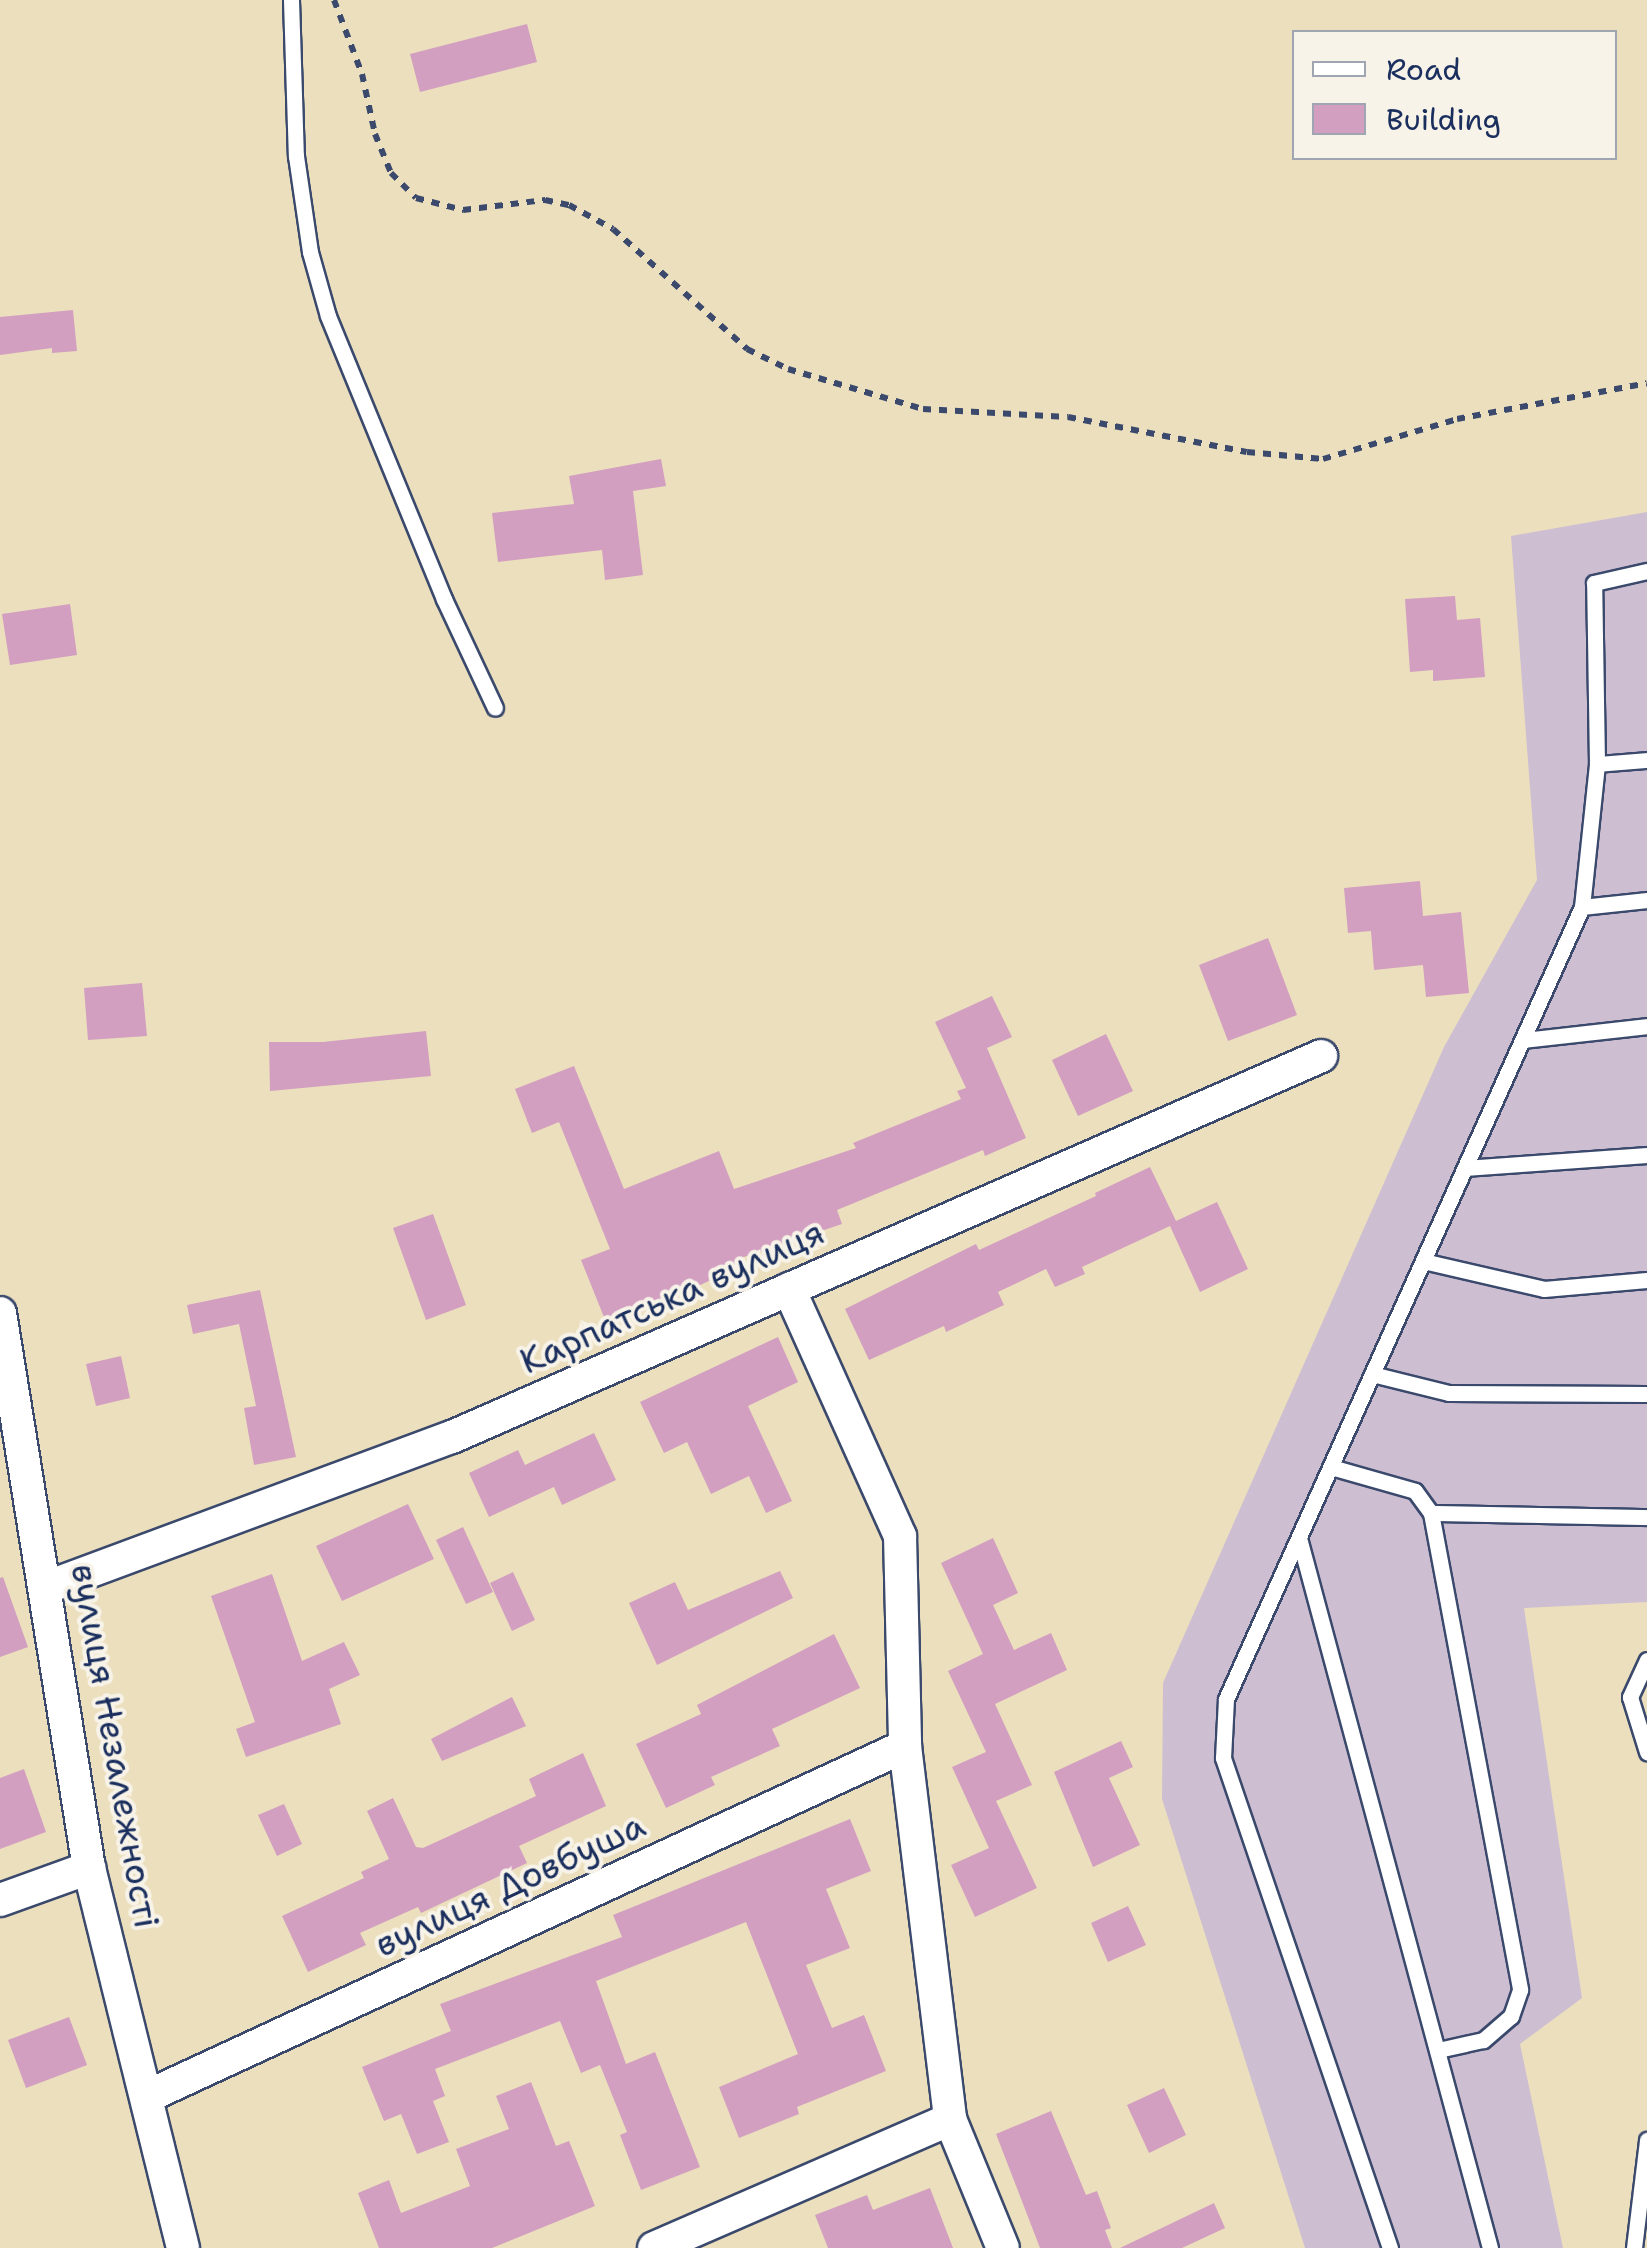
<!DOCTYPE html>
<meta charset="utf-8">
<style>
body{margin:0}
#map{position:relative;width:1647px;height:2248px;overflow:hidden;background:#ecdfbd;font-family:"Shantell Sans",sans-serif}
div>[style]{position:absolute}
.industrial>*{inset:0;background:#cdbed2}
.building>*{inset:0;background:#d29fc0}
.path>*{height:6px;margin-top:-3px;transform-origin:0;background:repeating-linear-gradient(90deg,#3a496c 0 8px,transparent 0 16px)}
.roads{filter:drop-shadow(2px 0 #3a496c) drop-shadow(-2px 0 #3a496c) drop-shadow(0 2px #3a496c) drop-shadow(0 -2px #3a496c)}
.service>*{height:15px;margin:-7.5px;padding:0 7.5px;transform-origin:7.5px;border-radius:7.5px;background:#fff}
.minor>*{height:32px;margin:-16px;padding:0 16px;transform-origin:16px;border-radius:16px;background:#fff}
span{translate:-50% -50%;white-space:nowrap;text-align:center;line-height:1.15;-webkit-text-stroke:8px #f7f3e8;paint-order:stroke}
.street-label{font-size:35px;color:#1b2f5e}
.legend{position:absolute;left:1292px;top:30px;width:325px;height:130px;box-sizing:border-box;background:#f7f3e8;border:2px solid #9fa5b1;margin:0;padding:12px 18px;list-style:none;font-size:30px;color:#1b2f5e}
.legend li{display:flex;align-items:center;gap:20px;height:50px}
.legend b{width:50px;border:2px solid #9fa5b1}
</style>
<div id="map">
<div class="industrial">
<i style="clip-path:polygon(1647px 512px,1647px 1602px,1524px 1608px,1582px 1998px,1520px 2044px,1563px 2248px,1305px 2248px,1162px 1799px,1163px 1683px,1444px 1047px,1537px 880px,1511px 536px)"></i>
</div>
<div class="building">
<i style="clip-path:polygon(527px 24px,537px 62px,420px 92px,410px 54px)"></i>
<i style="clip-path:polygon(73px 310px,77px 351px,52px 353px,52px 348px,0 355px,0 317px)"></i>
<i style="clip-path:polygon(661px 459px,666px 486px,633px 491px,643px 575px,605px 580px,602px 550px,498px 562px,492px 513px,574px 504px,569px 476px)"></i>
<i style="clip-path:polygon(1455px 596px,1457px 620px,1480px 618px,1485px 677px,1433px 681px,1433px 670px,1410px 672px,1405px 599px)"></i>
<i style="clip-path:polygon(70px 604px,77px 655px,10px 665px,2px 614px)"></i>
<i style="clip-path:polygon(1420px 881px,1423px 916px,1461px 912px,1469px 993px,1426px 997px,1423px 965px,1374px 970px,1371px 931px,1348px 933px,1344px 888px)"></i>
<i style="clip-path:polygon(1268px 938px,1297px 1015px,1228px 1041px,1199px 965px)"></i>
<i style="clip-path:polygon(142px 983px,147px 1036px,88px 1040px,84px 988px)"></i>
<i style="clip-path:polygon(992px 996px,1012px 1037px,987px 1048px,1026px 1138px,985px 1156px,983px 1150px,837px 1210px,842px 1224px,741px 1258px,744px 1265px,608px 1327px,581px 1260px,610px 1249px,559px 1122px,532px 1133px,515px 1089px,574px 1066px,624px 1189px,719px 1151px,734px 1189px,856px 1148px,853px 1143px,961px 1099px,957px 1091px,966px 1088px,935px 1022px)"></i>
<i style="clip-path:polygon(426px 1031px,431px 1076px,270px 1091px,269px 1042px,323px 1042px)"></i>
<i style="clip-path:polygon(1106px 1034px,1133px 1091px,1078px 1116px,1052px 1060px)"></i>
<i style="clip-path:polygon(1150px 1167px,1176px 1221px,1217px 1202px,1248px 1269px,1200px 1292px,1170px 1226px,1082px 1267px,1085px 1274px,1055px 1287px,1046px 1269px,998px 1292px,1004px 1305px,946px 1332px,944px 1326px,869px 1360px,845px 1309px,976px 1244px,979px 1250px,1096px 1196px,1095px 1193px)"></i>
<i style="clip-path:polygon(433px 1214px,466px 1305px,426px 1320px,393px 1228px)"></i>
<i style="clip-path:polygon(260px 1290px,296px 1457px,254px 1465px,244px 1408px,256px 1406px,239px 1324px,193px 1334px,187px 1305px)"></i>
<i style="clip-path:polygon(778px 1337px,798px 1382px,748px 1406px,792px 1501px,766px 1513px,749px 1476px,711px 1494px,687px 1442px,664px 1453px,640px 1402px)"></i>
<i style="clip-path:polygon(121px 1356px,130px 1398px,96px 1406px,86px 1364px)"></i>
<i style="clip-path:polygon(594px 1433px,616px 1480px,562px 1505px,554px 1487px,489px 1517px,469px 1473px,518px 1450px,525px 1465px)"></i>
<i style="clip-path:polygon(408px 1504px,434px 1559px,342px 1601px,316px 1546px)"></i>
<i style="clip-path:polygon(463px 1527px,493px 1592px,466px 1604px,436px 1540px)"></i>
<i style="clip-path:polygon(993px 1538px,1018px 1593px,993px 1605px,1014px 1650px,1051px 1633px,1067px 1670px,995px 1704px,1032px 1785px,996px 1801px,1037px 1888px,975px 1917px,951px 1865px,989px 1848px,952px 1767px,986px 1752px,948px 1671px,983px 1654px,941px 1563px)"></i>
<i style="clip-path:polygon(780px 1571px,793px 1598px,657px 1665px,629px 1603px,675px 1582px,688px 1610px)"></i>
<i style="clip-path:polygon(513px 1572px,535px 1620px,512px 1631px,490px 1583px)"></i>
<i style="clip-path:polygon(272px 1574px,302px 1661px,344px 1642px,360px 1675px,329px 1689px,341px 1724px,246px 1757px,236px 1729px,255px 1722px,211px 1596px)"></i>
<i style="clip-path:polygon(3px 1577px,28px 1647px,0 1657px,0 1578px)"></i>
<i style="clip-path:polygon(834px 1634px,860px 1688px,772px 1729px,780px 1746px,711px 1777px,715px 1785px,666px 1808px,636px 1744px,701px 1714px,697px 1705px)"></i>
<i style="clip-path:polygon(512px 1697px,526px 1726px,442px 1761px,431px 1739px)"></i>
<i style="clip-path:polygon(1121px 1741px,1133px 1767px,1109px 1778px,1140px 1845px,1093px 1867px,1054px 1772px)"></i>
<i style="clip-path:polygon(583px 1753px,606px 1806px,519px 1846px,527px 1863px,421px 1913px,418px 1907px,360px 1933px,366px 1945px,308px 1972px,282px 1916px,364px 1878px,361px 1872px,389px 1859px,367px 1811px,393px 1798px,416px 1847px,423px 1848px,536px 1796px,529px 1779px)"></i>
<i style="clip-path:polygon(24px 1769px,46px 1832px,0 1849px,0 1778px)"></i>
<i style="clip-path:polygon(284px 1804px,302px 1844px,277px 1856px,258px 1815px)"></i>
<i style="clip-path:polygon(850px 1819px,871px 1871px,826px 1889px,850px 1948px,806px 1965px,832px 2028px,864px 2015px,886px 2071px,797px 2107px,799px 2114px,739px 2138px,719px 2087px,798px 2054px,746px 1922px,596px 1981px,626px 2064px,655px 2052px,700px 2167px,641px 2190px,620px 2135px,627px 2132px,600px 2065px,581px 2073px,560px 2021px,435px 2069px,445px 2096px,433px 2101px,449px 2142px,417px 2154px,401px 2114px,384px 2121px,362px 2067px,451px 2031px,440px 2004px,622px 1937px,613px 1915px)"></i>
<i style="clip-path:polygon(1128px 1906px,1146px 1945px,1108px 1962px,1091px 1923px)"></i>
<i style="clip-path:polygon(69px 2017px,87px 2065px,26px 2088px,8px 2040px)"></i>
<i style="clip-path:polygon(531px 2082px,556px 2146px,569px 2141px,595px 2206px,492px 2248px,379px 2248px,358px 2193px,389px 2180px,401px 2213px,470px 2186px,456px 2149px,509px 2129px,496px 2096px)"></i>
<i style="clip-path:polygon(1164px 2088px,1186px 2135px,1149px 2153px,1127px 2105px)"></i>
<i style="clip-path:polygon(1051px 2111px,1086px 2195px,1097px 2191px,1111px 2228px,1105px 2230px,1112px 2248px,1040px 2248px,996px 2134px)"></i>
<i style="clip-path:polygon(930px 2188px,953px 2248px,828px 2248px,815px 2215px,867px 2195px,873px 2210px)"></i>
<i style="clip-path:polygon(1214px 2203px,1225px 2228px,1182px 2248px,1120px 2248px)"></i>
</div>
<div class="path">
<i style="left:334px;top:0;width:79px;rotate:69.3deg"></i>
<i style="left:362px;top:74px;width:61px;rotate:77.8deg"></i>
<i style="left:375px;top:134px;width:42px;rotate:67.7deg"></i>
<i style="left:391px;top:173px;width:35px;rotate:45deg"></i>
<i style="left:416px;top:198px;width:49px;rotate:14.3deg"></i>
<i style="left:463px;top:210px;width:83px;rotate:-7deg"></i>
<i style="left:545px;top:200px;width:25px;rotate:12deg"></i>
<i style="left:569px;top:205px;width:50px;rotate:28.6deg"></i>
<i style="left:613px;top:229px;width:180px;rotate:41.8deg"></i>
<i style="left:747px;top:349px;width:46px;rotate:26deg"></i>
<i style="left:788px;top:369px;width:141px;rotate:16.5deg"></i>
<i style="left:923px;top:409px;width:145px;rotate:3.2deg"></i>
<i style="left:1068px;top:417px;width:182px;rotate:11.1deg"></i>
<i style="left:1247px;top:452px;width:76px;rotate:5.3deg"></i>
<i style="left:1323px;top:459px;width:140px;rotate:-16.6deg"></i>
<i style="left:1457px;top:419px;width:193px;rotate:-10.7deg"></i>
</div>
<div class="roads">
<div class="service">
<i style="left:291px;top:0;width:156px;rotate:88.2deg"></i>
<i style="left:296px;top:156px;width:97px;rotate:81.7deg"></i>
<i style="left:310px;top:252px;width:66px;rotate:74.3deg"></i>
<i style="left:328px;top:316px;width:306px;rotate:67.7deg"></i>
<i style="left:444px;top:599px;width:120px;rotate:64.9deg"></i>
<i style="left:1597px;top:764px;width:50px;rotate:-4.6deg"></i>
<i style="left:1582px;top:907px;width:65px;rotate:-6.1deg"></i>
<i style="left:1523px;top:1040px;width:125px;rotate:-6.4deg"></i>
<i style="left:1465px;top:1168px;width:182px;rotate:-4.1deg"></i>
<i style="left:1423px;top:1261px;width:124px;rotate:13deg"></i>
<i style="left:1544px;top:1289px;width:103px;rotate:-5deg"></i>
<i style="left:1372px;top:1374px;width:79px;rotate:13.9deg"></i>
<i style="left:1449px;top:1393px;width:198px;rotate:0.3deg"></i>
<i style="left:1331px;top:1467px;width:87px;rotate:15.9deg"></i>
<i style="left:1415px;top:1491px;width:27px;rotate:54deg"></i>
<i style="left:1431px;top:1513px;width:485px;rotate:79.4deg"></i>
<i style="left:1520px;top:1990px;width:28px;rotate:109deg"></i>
<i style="left:1511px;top:2016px;width:37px;rotate:139deg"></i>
<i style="left:1483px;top:2040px;width:46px;rotate:167.5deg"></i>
<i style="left:1431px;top:1513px;width:216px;rotate:1.1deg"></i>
<i style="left:1299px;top:1538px;width:735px;rotate:74.94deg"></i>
<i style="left:1647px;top:1660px;width:41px;rotate:114.7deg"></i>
<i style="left:1630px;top:1697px;width:58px;rotate:72.8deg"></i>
<i style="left:1390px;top:2248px;width:518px;rotate:-108.82deg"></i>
<i style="left:1223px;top:1758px;width:59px;rotate:-87.1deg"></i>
<i style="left:1226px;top:1699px;width:868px;rotate:-65.8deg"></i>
<i style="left:1582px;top:907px;width:144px;rotate:-84deg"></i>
<i style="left:1597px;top:764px;width:181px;rotate:-90.9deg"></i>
<i style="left:1594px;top:583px;width:54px;rotate:-12.8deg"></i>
<i style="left:1634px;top:2248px;width:109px;rotate:-83.1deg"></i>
</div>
<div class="minor">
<i style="left:789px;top:1289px;width:271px;rotate:65.8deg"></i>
<i style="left:900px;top:1536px;width:210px;rotate:88.6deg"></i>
<i style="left:905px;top:1746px;width:376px;rotate:83.1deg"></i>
<i style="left:950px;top:2119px;width:139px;rotate:67.7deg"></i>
<i style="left:0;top:1313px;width:562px;rotate:80.89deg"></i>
<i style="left:89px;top:1868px;width:391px;rotate:76.1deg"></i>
<i style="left:45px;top:1588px;width:434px;rotate:-20.4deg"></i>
<i style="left:452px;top:1437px;width:949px;rotate:-23.67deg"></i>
<i style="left:0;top:1900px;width:95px;rotate:-19.8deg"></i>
<i style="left:148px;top:2096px;width:834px;rotate:-24.81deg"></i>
<i style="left:654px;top:2248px;width:323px;rotate:-23.5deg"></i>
</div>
</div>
<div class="street-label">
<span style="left:672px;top:1297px;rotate:-24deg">Карпатська вулиця</span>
<span style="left:115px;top:1746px;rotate:80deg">вулиця Незалежності</span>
<span style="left:510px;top:1885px;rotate:-25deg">вулиця Довбуша</span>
</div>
<ul class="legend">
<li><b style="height:12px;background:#fff"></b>Road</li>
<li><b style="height:28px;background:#d29fc0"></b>Building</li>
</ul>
</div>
